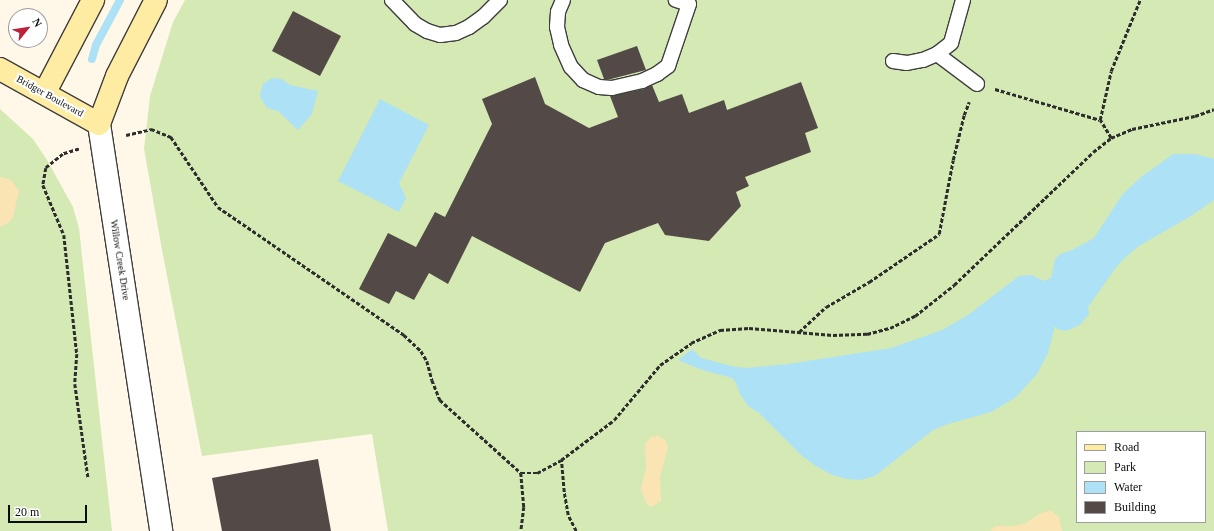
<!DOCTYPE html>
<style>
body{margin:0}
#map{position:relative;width:1214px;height:531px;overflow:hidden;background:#fff8e8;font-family:Georgia,serif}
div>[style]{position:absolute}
.green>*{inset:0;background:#d4e9b3}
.sand>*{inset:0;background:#fbe4b4}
.water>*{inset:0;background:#ade2f6}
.stream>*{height:8px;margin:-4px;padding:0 4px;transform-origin:4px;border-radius:4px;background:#ade2f6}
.building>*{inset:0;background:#534a47}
.path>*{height:2.5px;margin-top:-1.25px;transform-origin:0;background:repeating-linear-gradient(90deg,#2d2d2d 0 4px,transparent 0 6px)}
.roads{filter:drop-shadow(1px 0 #3e3e3e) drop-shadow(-1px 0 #3e3e3e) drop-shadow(0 1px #3e3e3e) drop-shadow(0 -1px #3e3e3e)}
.lane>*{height:14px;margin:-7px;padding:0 7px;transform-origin:7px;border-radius:7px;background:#fff}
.street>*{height:22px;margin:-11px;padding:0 11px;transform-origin:11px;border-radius:11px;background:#fff}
.secondary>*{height:22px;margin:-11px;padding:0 11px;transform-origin:11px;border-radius:11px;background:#ffeca3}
span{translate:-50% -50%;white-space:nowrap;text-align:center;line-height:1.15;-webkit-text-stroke:4px #fff;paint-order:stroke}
.street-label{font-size:10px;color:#0b0b0b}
.legend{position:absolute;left:1076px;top:431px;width:130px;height:92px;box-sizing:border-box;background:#fff;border:1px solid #9d9d9d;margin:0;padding:5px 7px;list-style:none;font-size:12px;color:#0b0b0b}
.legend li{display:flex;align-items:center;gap:8px;height:20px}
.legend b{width:20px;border:1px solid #9d9d9d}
.north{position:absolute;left:8px;top:8px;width:40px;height:40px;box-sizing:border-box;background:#fff;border:1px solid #9d9d9d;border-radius:50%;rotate:60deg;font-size:11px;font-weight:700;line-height:16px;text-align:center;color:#0b0b0b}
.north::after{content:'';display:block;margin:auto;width:14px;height:18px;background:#bb2239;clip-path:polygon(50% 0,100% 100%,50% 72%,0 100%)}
.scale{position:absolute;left:8px;top:505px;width:79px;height:18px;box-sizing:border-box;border:2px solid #0b0b0b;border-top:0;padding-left:5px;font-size:12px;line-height:14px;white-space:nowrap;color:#0b0b0b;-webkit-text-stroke:3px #fff;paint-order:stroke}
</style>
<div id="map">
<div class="green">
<i style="clip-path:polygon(evenodd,185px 0,1214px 0,1214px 531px,388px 531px,372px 434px,202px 456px,162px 250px,144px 149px,150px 96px,173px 22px,185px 0,1077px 432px,1205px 432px,1205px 522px,1077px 522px,1077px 432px)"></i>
<i style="clip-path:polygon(0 109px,33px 139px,47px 160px,73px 207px,79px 228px,112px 531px,0 531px)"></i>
</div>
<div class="sand">
<i style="clip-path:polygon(0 177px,11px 180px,19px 191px,13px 217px,8px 223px,0 227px)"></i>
<i style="clip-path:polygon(658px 436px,665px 440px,668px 446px,660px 477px,661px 501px,653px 506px,649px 506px,645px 501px,641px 489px,646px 467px,645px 444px,651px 437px)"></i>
<i style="clip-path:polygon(1049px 511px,1052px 511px,1059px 517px,1062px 531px,990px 531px,996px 526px,1014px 526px,1026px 523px,1041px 513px)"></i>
</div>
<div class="water">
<i style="clip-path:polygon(272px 78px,282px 79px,290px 85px,318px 91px,312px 114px,298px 130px,278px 111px,267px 108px,261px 99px,260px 94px,263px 84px)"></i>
<i style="clip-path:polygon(380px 99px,429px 125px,399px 183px,406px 198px,399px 212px,338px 181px)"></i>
<i style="clip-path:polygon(1173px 154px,1195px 154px,1214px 159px,1214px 200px,1191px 216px,1139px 246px,1127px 256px,1117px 266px,1088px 307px,1089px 314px,1080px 325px,1066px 331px,1057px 329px,1055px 326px,1048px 353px,1037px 374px,1015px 398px,991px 412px,948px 424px,933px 430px,875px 476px,860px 480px,847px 479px,832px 475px,814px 465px,801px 455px,759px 413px,748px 406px,740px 394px,736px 383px,732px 378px,702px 370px,678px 360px,692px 349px,701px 358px,731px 366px,746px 368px,788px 364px,891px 348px,942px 330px,968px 315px,1019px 276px,1031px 275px,1044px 281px,1051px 278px,1055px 259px,1060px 254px,1072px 250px,1094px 238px,1122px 195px,1141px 177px)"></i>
</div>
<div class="stream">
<i style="left:92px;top:59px;width:15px;rotate:-74deg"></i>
<i style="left:96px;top:45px;width:51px;rotate:-61.9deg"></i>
</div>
<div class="building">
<i style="clip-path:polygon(293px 11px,341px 36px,320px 76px,272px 51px)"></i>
<i style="clip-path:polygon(637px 46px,646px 70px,611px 79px,604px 79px,597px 60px)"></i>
<i style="clip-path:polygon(535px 77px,545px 104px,589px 128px,618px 117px,610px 96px,644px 89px,652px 85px,659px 102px,682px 94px,689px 113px,724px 100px,727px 110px,801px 82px,818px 128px,805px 133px,811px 152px,745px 177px,749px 186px,736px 192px,741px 206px,709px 241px,665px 235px,658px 223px,605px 243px,580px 292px,472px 236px,448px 284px,429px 273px,414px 300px,396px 291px,389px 304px,359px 289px,388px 233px,416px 247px,435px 212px,445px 217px,492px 124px,482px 99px)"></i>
<i style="clip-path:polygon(318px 459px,331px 531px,222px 531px,212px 478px)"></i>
</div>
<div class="path">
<i style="left:995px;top:89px;width:109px;rotate:16.4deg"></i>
<i style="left:126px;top:135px;width:26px;rotate:-13deg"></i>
<i style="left:151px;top:129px;width:22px;rotate:22deg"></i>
<i style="left:171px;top:137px;width:84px;rotate:56.1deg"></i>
<i style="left:218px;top:207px;width:226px;rotate:34.5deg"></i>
<i style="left:404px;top:335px;width:23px;rotate:43deg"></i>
<i style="left:421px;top:351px;width:12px;rotate:59deg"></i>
<i style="left:427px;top:361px;width:20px;rotate:75deg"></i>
<i style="left:432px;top:380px;width:22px;rotate:68deg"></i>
<i style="left:440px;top:400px;width:109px;rotate:42deg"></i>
<i style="left:521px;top:473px;width:34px;rotate:85deg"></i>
<i style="left:524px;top:507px;width:24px;rotate:97deg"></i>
<i style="left:1111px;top:138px;width:23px;rotate:-23deg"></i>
<i style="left:1132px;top:129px;width:64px;rotate:-11.7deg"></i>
<i style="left:1195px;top:116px;width:20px;rotate:-20deg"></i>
<i style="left:79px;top:149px;width:17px;rotate:163deg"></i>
<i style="left:63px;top:154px;width:22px;rotate:141deg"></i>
<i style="left:46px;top:168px;width:17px;rotate:100deg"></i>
<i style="left:43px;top:185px;width:54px;rotate:67.2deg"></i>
<i style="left:64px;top:235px;width:120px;rotate:83.8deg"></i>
<i style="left:77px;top:354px;width:30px;rotate:94deg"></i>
<i style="left:75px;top:384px;width:94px;rotate:82deg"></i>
<i style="left:799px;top:332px;width:37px;rotate:-43deg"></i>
<i style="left:826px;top:307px;width:50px;rotate:-30.2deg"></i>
<i style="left:869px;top:282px;width:85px;rotate:-34.4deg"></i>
<i style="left:939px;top:234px;width:75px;rotate:-79.3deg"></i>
<i style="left:953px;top:160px;width:46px;rotate:-76.3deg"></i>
<i style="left:964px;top:115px;width:14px;rotate:-69deg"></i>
<i style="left:521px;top:473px;width:16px"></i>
<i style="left:537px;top:473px;width:27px;rotate:-28deg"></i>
<i style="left:576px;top:531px;width:18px;rotate:-117deg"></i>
<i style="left:568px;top:515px;width:23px;rotate:-100deg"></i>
<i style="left:564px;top:492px;width:32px;rotate:-95deg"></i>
<i style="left:561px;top:460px;width:66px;rotate:-37deg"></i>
<i style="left:614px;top:420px;width:72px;rotate:-50.1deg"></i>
<i style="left:660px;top:365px;width:38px;rotate:-35deg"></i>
<i style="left:691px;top:343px;width:32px;rotate:-24deg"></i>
<i style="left:720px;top:330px;width:29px;rotate:-4deg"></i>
<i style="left:749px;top:328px;width:84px;rotate:4.8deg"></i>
<i style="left:833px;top:335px;width:34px;rotate:-2deg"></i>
<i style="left:867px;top:334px;width:24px;rotate:-15deg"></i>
<i style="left:890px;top:328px;width:28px;rotate:-26deg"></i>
<i style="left:915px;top:316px;width:50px;rotate:-38.5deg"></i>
<i style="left:954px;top:285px;width:192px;rotate:-43.7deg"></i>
<i style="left:1093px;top:152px;width:23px;rotate:-38deg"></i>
<i style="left:1111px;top:138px;width:21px;rotate:-121deg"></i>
<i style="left:1100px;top:120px;width:50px;rotate:-77.3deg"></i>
<i style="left:1111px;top:71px;width:77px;rotate:-67.8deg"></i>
</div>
<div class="roads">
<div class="lane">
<i style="left:392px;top:0;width:33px;rotate:46deg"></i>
<i style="left:415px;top:24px;width:14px;rotate:30deg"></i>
<i style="left:427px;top:31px;width:14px;rotate:17deg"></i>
<i style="left:440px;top:35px;width:16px;rotate:-7deg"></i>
<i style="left:456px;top:33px;width:14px;rotate:-25deg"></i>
<i style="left:469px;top:27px;width:17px;rotate:-36deg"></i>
<i style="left:483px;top:17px;width:24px;rotate:-45deg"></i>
<i style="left:563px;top:0;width:13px;rotate:113deg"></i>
<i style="left:558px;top:12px;width:15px;rotate:94deg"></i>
<i style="left:557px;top:27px;width:18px;rotate:77deg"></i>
<i style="left:561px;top:45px;width:24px;rotate:66deg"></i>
<i style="left:571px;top:67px;width:18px;rotate:47deg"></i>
<i style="left:583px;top:80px;width:17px;rotate:24deg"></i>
<i style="left:599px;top:87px;width:13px;rotate:4deg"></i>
<i style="left:612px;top:88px;width:31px;rotate:-13deg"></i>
<i style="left:642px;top:81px;width:17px;rotate:-25deg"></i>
<i style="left:657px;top:74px;width:14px;rotate:-36deg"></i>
<i style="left:668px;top:66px;width:65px;rotate:-71.3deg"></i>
<i style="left:689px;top:4px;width:14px;rotate:-163deg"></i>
<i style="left:937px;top:54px;width:50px;rotate:36.9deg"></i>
<i style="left:893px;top:61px;width:14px;rotate:8deg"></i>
<i style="left:907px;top:63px;width:16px;rotate:-11deg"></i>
<i style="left:923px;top:60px;width:15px;rotate:-23deg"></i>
<i style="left:937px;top:54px;width:18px;rotate:-38deg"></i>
<i style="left:951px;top:43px;width:45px;rotate:-74.4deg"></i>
</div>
<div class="street">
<i style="left:99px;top:124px;width:412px;rotate:81.3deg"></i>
</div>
<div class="secondary">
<i style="left:0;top:69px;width:113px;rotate:29.1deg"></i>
<i style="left:99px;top:124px;width:51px;rotate:-69.4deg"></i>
<i style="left:117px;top:76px;width:85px;rotate:-62.8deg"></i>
<i style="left:45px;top:92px;width:104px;rotate:-62.4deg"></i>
</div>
</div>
<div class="street-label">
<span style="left:50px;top:96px;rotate:29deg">Bridger Boulevard</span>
<span style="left:120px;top:260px;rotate:81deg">Willow Creek Drive</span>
</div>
<ul class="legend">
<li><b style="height:5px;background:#ffeca3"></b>Road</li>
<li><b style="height:11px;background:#d4e9b3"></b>Park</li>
<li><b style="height:11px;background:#ade2f6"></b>Water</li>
<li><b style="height:11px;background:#534a47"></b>Building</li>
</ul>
<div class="north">N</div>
<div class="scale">20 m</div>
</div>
